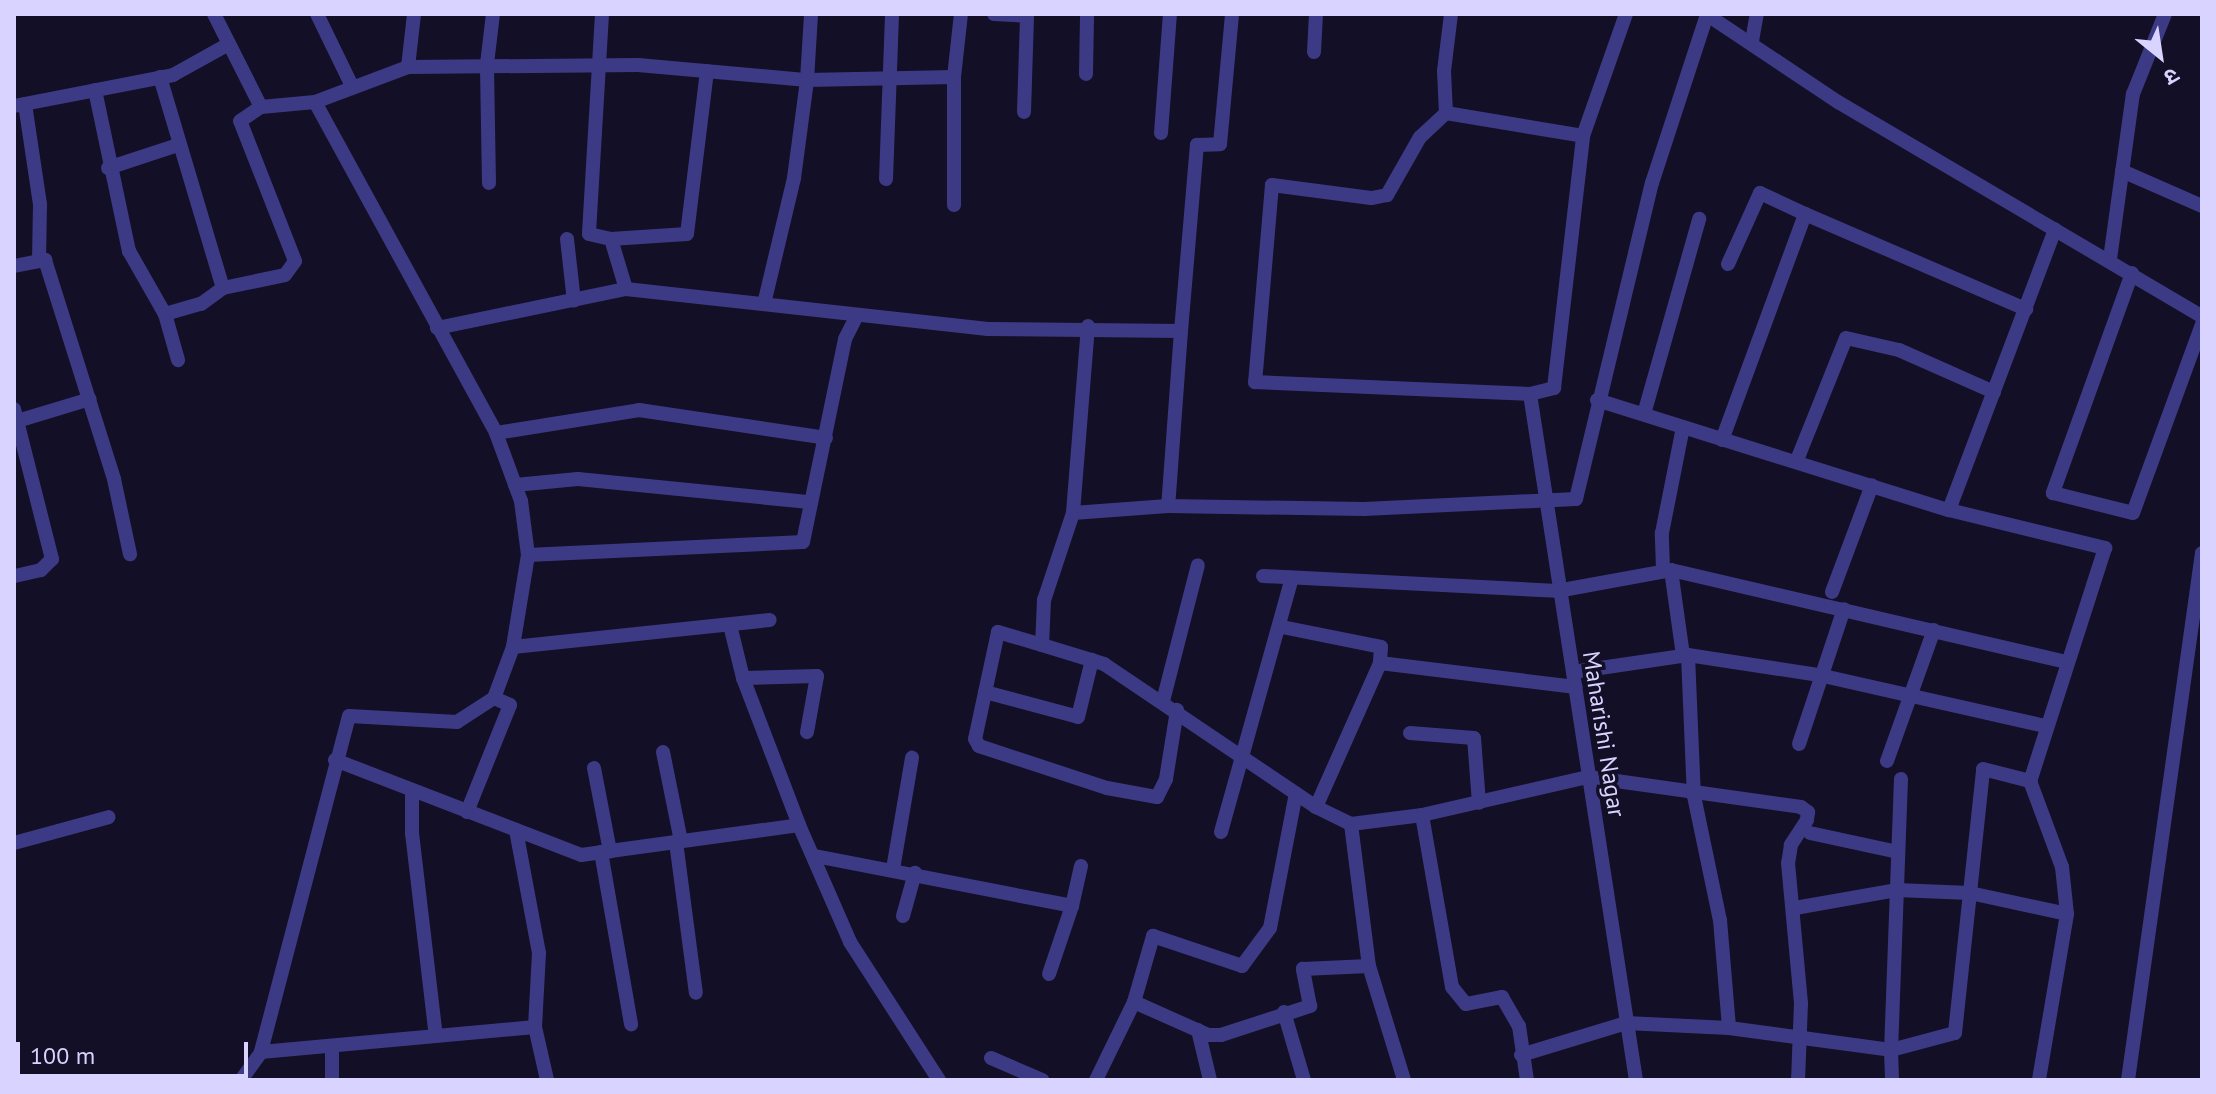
<!DOCTYPE html>
<meta charset="utf-8">
<style>
body{margin:0}
#map{position:relative;width:2216px;height:1094px;overflow:hidden;background:#130f26;font-family:"PT Sans","Noto Sans Devanagari",sans-serif}
div>[style]{position:absolute}
.street>*{height:14px;margin:-7px;padding:0 7px;transform-origin:7px;border-radius:7px;background:#3d3a85}
span{translate:-50% -50%;white-space:nowrap;text-align:center;line-height:1.15;-webkit-text-stroke:7px #130f26;paint-order:stroke}
.street-label{font-size:24px;color:#d9d4ff}
.frame{position:absolute;inset:0;border:16px solid #d9d4ff;pointer-events:none}
.north{position:absolute;left:2120px;top:16px;width:80px;height:80px;-webkit-text-stroke:6px #130f26;paint-order:stroke;rotate:150deg;font-size:22px;font-weight:700;line-height:32px;text-align:center;color:#d9d4ff}
.north::after{content:'';display:block;margin:auto;width:28px;height:36px;background:#d9d4ff;clip-path:polygon(50% 0,100% 100%,50% 72%,0 100%)}
.scale{position:absolute;left:16px;top:1042px;width:232px;height:36px;box-sizing:border-box;border:4px solid #d9d4ff;border-top:0;padding-left:10px;font-size:24px;line-height:28px;white-space:nowrap;color:#d9d4ff;-webkit-text-stroke:6px #130f26;paint-order:stroke}
</style>
<div id="map">
<div class="street">
<i style="left:214px;top:14px;width:104px;rotate:63.2deg"></i>
<i style="left:261px;top:107px;width:54px;rotate:-5.3deg"></i>
<i style="left:315px;top:102px;width:377px;rotate:61.3deg"></i>
<i style="left:496px;top:433px;width:72px;rotate:69.8deg"></i>
<i style="left:521px;top:501px;width:54px;rotate:82.6deg"></i>
<i style="left:528px;top:555px;width:93px;rotate:99.3deg"></i>
<i style="left:513px;top:647px;width:54px;rotate:110.4deg"></i>
<i style="left:494px;top:698px;width:44px;rotate:147deg"></i>
<i style="left:457px;top:722px;width:108px;rotate:-176.8deg"></i>
<i style="left:349px;top:716px;width:347px;rotate:104.7deg"></i>
<i style="left:317px;top:14px;width:82px;rotate:64.1deg"></i>
<i style="left:602px;top:14px;width:220px;rotate:93.4deg"></i>
<i style="left:589px;top:234px;width:23px;rotate:13deg"></i>
<i style="left:611px;top:239px;width:52px;rotate:73.3deg"></i>
<i style="left:994px;top:14px;width:33px;rotate:3deg"></i>
<i style="left:1451px;top:14px;width:57px;rotate:97deg"></i>
<i style="left:1444px;top:71px;width:42px;rotate:87.3deg"></i>
<i style="left:1446px;top:113px;width:139px;rotate:9.5deg"></i>
<i style="left:1706px;top:14px;width:159px;rotate:33.7deg"></i>
<i style="left:1838px;top:102px;width:422px;rotate:30.5deg"></i>
<i style="left:1752px;top:41px;width:27px;rotate:-80deg"></i>
<i style="left:1314px;top:52px;width:38px;rotate:-87deg"></i>
<i style="left:408px;top:67px;width:230px;rotate:-0.5deg"></i>
<i style="left:638px;top:65px;width:170px;rotate:5.1deg"></i>
<i style="left:807px;top:80px;width:66px;rotate:-86.5deg"></i>
<i style="left:1086px;top:74px;width:60px;rotate:-89deg"></i>
<i style="left:160px;top:77px;width:220px;rotate:73.4deg"></i>
<i style="left:95px;top:90px;width:165px;rotate:78.1deg"></i>
<i style="left:129px;top:251px;width:73px;rotate:60.3deg"></i>
<i style="left:165px;top:314px;width:48px;rotate:74.2deg"></i>
<i style="left:315px;top:102px;width:99px;rotate:-20.6deg"></i>
<i style="left:408px;top:67px;width:53px;rotate:-83.5deg"></i>
<i style="left:25px;top:104px;width:101px;rotate:81.5deg"></i>
<i style="left:40px;top:204px;width:56px;rotate:91deg"></i>
<i style="left:14px;top:106px;width:162px;rotate:-11deg"></i>
<i style="left:173px;top:75px;width:64px;rotate:-29deg"></i>
<i style="left:1024px;top:112px;width:98px;rotate:-88.2deg"></i>
<i style="left:1446px;top:113px;width:35px;rotate:137deg"></i>
<i style="left:1420px;top:137px;width:67px;rotate:119.6deg"></i>
<i style="left:1387px;top:195px;width:16px;rotate:169deg"></i>
<i style="left:1371px;top:198px;width:100px;rotate:-172.5deg"></i>
<i style="left:1272px;top:185px;width:198px;rotate:94.9deg"></i>
<i style="left:1255px;top:382px;width:275px;rotate:2.5deg"></i>
<i style="left:1530px;top:394px;width:25px;rotate:-14deg"></i>
<i style="left:1554px;top:388px;width:254px;rotate:-83.4deg"></i>
<i style="left:1583px;top:136px;width:129px;rotate:-70.6deg"></i>
<i style="left:1161px;top:133px;width:119px;rotate:-85.7deg"></i>
<i style="left:108px;top:168px;width:74px;rotate:-18.2deg"></i>
<i style="left:2122px;top:171px;width:87px;rotate:23.6deg"></i>
<i style="left:886px;top:179px;width:165px;rotate:-87.9deg"></i>
<i style="left:489px;top:183px;width:119px;rotate:-91deg"></i>
<i style="left:487px;top:64px;width:50px;rotate:-83.2deg"></i>
<i style="left:954px;top:205px;width:128px;rotate:-90deg"></i>
<i style="left:954px;top:77px;width:63px;rotate:-83.7deg"></i>
<i style="left:567px;top:239px;width:62px;rotate:83.6deg"></i>
<i style="left:611px;top:239px;width:76px;rotate:-3.8deg"></i>
<i style="left:687px;top:234px;width:164px;rotate:-83deg"></i>
<i style="left:2110px;top:259px;width:167px;rotate:-82.1deg"></i>
<i style="left:2133px;top:94px;width:86px;rotate:-68.2deg"></i>
<i style="left:1728px;top:264px;width:78px;rotate:-65.7deg"></i>
<i style="left:1760px;top:193px;width:50px;rotate:25deg"></i>
<i style="left:14px;top:266px;width:32px;rotate:-11deg"></i>
<i style="left:45px;top:260px;width:230px;rotate:72.5deg"></i>
<i style="left:114px;top:479px;width:77px;rotate:78deg"></i>
<i style="left:2132px;top:273px;width:234px;rotate:109.8deg"></i>
<i style="left:2053px;top:493px;width:82px;rotate:14deg"></i>
<i style="left:2133px;top:513px;width:201px;rotate:-69.9deg"></i>
<i style="left:764px;top:304px;width:130px;rotate:-76.6deg"></i>
<i style="left:794px;top:178px;width:99px;rotate:-82.4deg"></i>
<i style="left:807px;top:80px;width:147px;rotate:-1.2deg"></i>
<i style="left:165px;top:314px;width:37px;rotate:-16deg"></i>
<i style="left:201px;top:304px;width:27px;rotate:-36deg"></i>
<i style="left:223px;top:288px;width:63px;rotate:-11.8deg"></i>
<i style="left:285px;top:275px;width:17px;rotate:-54deg"></i>
<i style="left:295px;top:261px;width:150px;rotate:-111.4deg"></i>
<i style="left:240px;top:121px;width:25px;rotate:-34deg"></i>
<i style="left:1088px;top:326px;width:188px;rotate:94.6deg"></i>
<i style="left:1073px;top:513px;width:92px;rotate:108.4deg"></i>
<i style="left:1044px;top:600px;width:45px;rotate:92.5deg"></i>
<i style="left:1042px;top:645px;width:65px;rotate:17deg"></i>
<i style="left:1104px;top:664px;width:256px;rotate:34deg"></i>
<i style="left:1316px;top:807px;width:39px;rotate:26deg"></i>
<i style="left:1351px;top:824px;width:72px;rotate:-7.2deg"></i>
<i style="left:1422px;top:815px;width:170px;rotate:-12.9deg"></i>
<i style="left:1588px;top:777px;width:215px;rotate:8deg"></i>
<i style="left:1801px;top:807px;width:9px;rotate:36deg"></i>
<i style="left:1808px;top:812px;width:8px;rotate:97deg"></i>
<i style="left:1807px;top:820px;width:30px;rotate:123deg"></i>
<i style="left:1791px;top:845px;width:18px;rotate:99deg"></i>
<i style="left:1788px;top:863px;width:141px;rotate:84.7deg"></i>
<i style="left:1801px;top:1003px;width:77px;rotate:92.2deg"></i>
<i style="left:437px;top:328px;width:193px;rotate:-11.7deg"></i>
<i style="left:626px;top:289px;width:364px;rotate:6.3deg"></i>
<i style="left:988px;top:329px;width:193px;rotate:0.6deg"></i>
<i style="left:1181px;top:331px;width:175px;rotate:94.2deg"></i>
<i style="left:1181px;top:331px;width:187px;rotate:-85.1deg"></i>
<i style="left:1197px;top:145px;width:23px;rotate:-2deg"></i>
<i style="left:1220px;top:144px;width:131px;rotate:-84.7deg"></i>
<i style="left:1530px;top:394px;width:694px;rotate:81.22deg"></i>
<i style="left:1597px;top:400px;width:369px;rotate:17.4deg"></i>
<i style="left:1949px;top:510px;width:161px;rotate:13.7deg"></i>
<i style="left:2105px;top:548px;width:245px;rotate:107.8deg"></i>
<i style="left:2030px;top:781px;width:92px;rotate:69.6deg"></i>
<i style="left:2062px;top:867px;width:47px;rotate:83.9deg"></i>
<i style="left:2067px;top:914px;width:168px;rotate:99.6deg"></i>
<i style="left:14px;top:409px;width:155px;rotate:75.8deg"></i>
<i style="left:52px;top:559px;width:16px;rotate:135deg"></i>
<i style="left:41px;top:570px;width:28px;rotate:167deg"></i>
<i style="left:1644px;top:414px;width:203px;rotate:-74.2deg"></i>
<i style="left:14px;top:422px;width:79px;rotate:-16.8deg"></i>
<i style="left:496px;top:433px;width:145px;rotate:-9.1deg"></i>
<i style="left:639px;top:410px;width:189px;rotate:8.5deg"></i>
<i style="left:1722px;top:440px;width:241px;rotate:-69.8deg"></i>
<i style="left:1805px;top:214px;width:241px;rotate:23.3deg"></i>
<i style="left:1797px;top:460px;width:131px;rotate:-68.1deg"></i>
<i style="left:1846px;top:338px;width:54px;rotate:12.8deg"></i>
<i style="left:1899px;top:350px;width:104px;rotate:23.9deg"></i>
<i style="left:515px;top:485px;width:63px;rotate:-5.4deg"></i>
<i style="left:578px;top:479px;width:230px;rotate:5.7deg"></i>
<i style="left:1949px;top:510px;width:300px;rotate:-69.3deg"></i>
<i style="left:1073px;top:513px;width:95px;rotate:-4.2deg"></i>
<i style="left:1168px;top:506px;width:196px;rotate:0.9deg"></i>
<i style="left:1364px;top:509px;width:212px;rotate:-2.7deg"></i>
<i style="left:1576px;top:499px;width:325px;rotate:-76.5deg"></i>
<i style="left:1652px;top:183px;width:177px;rotate:-71.9deg"></i>
<i style="left:528px;top:555px;width:275px;rotate:-2.7deg"></i>
<i style="left:803px;top:542px;width:207px;rotate:-78.3deg"></i>
<i style="left:845px;top:339px;width:27px;rotate:-63deg"></i>
<i style="left:1663px;top:569px;width:36px;rotate:-92deg"></i>
<i style="left:1662px;top:533px;width:108px;rotate:-78.8deg"></i>
<i style="left:1671px;top:570px;width:86px;rotate:82deg"></i>
<i style="left:1263px;top:576px;width:294px;rotate:2.9deg"></i>
<i style="left:1557px;top:591px;width:116px;rotate:-10.4deg"></i>
<i style="left:1671px;top:570px;width:407px;rotate:13.1deg"></i>
<i style="left:1832px;top:592px;width:114px;rotate:-69.5deg"></i>
<i style="left:730px;top:625px;width:55px;rotate:76.2deg"></i>
<i style="left:743px;top:678px;width:157px;rotate:69.1deg"></i>
<i style="left:1282px;top:627px;width:101px;rotate:11.4deg"></i>
<i style="left:1381px;top:647px;width:16px;rotate:94deg"></i>
<i style="left:1042px;top:645px;width:46px;rotate:-163.5deg"></i>
<i style="left:998px;top:632px;width:109px;rotate:102.1deg"></i>
<i style="left:975px;top:739px;width:8px;rotate:60deg"></i>
<i style="left:979px;top:746px;width:135px;rotate:18.2deg"></i>
<i style="left:1107px;top:788px;width:51px;rotate:10.2deg"></i>
<i style="left:1157px;top:797px;width:20px;rotate:-63deg"></i>
<i style="left:1166px;top:779px;width:70px;rotate:-80.9deg"></i>
<i style="left:513px;top:647px;width:258px;rotate:-6deg"></i>
<i style="left:1688px;top:655px;width:141px;rotate:87.6deg"></i>
<i style="left:1694px;top:796px;width:127px;rotate:78.2deg"></i>
<i style="left:1720px;top:920px;width:108px;rotate:85.2deg"></i>
<i style="left:1573px;top:672px;width:116px;rotate:-8.4deg"></i>
<i style="left:1688px;top:655px;width:133px;rotate:8.7deg"></i>
<i style="left:1819px;top:675px;width:233px;rotate:12.7deg"></i>
<i style="left:743px;top:678px;width:74px;rotate:-1.5deg"></i>
<i style="left:817px;top:676px;width:57px;rotate:100.1deg"></i>
<i style="left:985px;top:692px;width:96px;rotate:15deg"></i>
<i style="left:1078px;top:717px;width:59px;rotate:-76.2deg"></i>
<i style="left:1163px;top:701px;width:140px;rotate:-75.6deg"></i>
<i style="left:1410px;top:733px;width:64px;rotate:4.5deg"></i>
<i style="left:1474px;top:738px;width:65px;rotate:85.6deg"></i>
<i style="left:1799px;top:744px;width:142px;rotate:-71.6deg"></i>
<i style="left:663px;top:752px;width:91px;rotate:78.6deg"></i>
<i style="left:335px;top:760px;width:264px;rotate:21.1deg"></i>
<i style="left:581px;top:855px;width:220px;rotate:-7.8deg"></i>
<i style="left:799px;top:825px;width:128px;rotate:66.4deg"></i>
<i style="left:850px;top:942px;width:164px;rotate:57.2deg"></i>
<i style="left:1887px;top:761px;width:139px;rotate:-70.3deg"></i>
<i style="left:594px;top:768px;width:85px;rotate:79.1deg"></i>
<i style="left:1901px;top:779px;width:271px;rotate:92.1deg"></i>
<i style="left:1891px;top:1050px;width:66px;rotate:-14.9deg"></i>
<i style="left:1955px;top:1033px;width:265px;rotate:-83.9deg"></i>
<i style="left:1983px;top:769px;width:49px;rotate:14.3deg"></i>
<i style="left:412px;top:791px;width:42px;rotate:90deg"></i>
<i style="left:412px;top:833px;width:204px;rotate:83.3deg"></i>
<i style="left:1316px;top:807px;width:158px;rotate:-66deg"></i>
<i style="left:1380px;top:663px;width:197px;rotate:7deg"></i>
<i style="left:467px;top:812px;width:115px;rotate:-68.1deg"></i>
<i style="left:510px;top:705px;width:17px;rotate:-156deg"></i>
<i style="left:1422px;top:815px;width:175px;rotate:80.1deg"></i>
<i style="left:1452px;top:987px;width:22px;rotate:51deg"></i>
<i style="left:1466px;top:1004px;width:37px;rotate:-11deg"></i>
<i style="left:1502px;top:997px;width:34px;rotate:60deg"></i>
<i style="left:1519px;top:1026px;width:55px;rotate:81.6deg"></i>
<i style="left:1351px;top:824px;width:143px;rotate:82.8deg"></i>
<i style="left:1369px;top:966px;width:119px;rotate:72.9deg"></i>
<i style="left:1221px;top:832px;width:264px;rotate:-74.4deg"></i>
<i style="left:1810px;top:833px;width:90px;rotate:12.2deg"></i>
<i style="left:676px;top:842px;width:152px;rotate:82.5deg"></i>
<i style="left:14px;top:843px;width:98px;rotate:-15.3deg"></i>
<i style="left:601px;top:852px;width:175px;rotate:80.1deg"></i>
<i style="left:815px;top:856px;width:262px;rotate:11deg"></i>
<i style="left:1072px;top:906px;width:41px;rotate:-77.3deg"></i>
<i style="left:893px;top:869px;width:113px;rotate:-80.3deg"></i>
<i style="left:1795px;top:908px;width:104px;rotate:-10deg"></i>
<i style="left:1897px;top:890px;width:73px;rotate:2.4deg"></i>
<i style="left:1970px;top:893px;width:99px;rotate:12.2deg"></i>
<i style="left:903px;top:916px;width:45px;rotate:-74.4deg"></i>
<i style="left:1049px;top:974px;width:72px;rotate:-71.3deg"></i>
<i style="left:1134px;top:1002px;width:81px;rotate:24deg"></i>
<i style="left:1208px;top:1035px;width:13px"></i>
<i style="left:1221px;top:1035px;width:94px;rotate:-18deg"></i>
<i style="left:1310px;top:1006px;width:38px;rotate:-101deg"></i>
<i style="left:1303px;top:969px;width:66px;rotate:-2.6deg"></i>
<i style="left:1284px;top:1012px;width:71px;rotate:73.6deg"></i>
<i style="left:535px;top:1027px;width:54px;rotate:77.2deg"></i>
<i style="left:1198px;top:1030px;width:51px;rotate:76.5deg"></i>
<i style="left:332px;top:1046px;width:34px;rotate:90deg"></i>
<i style="left:1521px;top:1055px;width:110px;rotate:-16.9deg"></i>
<i style="left:1626px;top:1023px;width:103px;rotate:2.8deg"></i>
<i style="left:1729px;top:1028px;width:163px;rotate:7.7deg"></i>
<i style="left:1891px;top:1050px;width:30px;rotate:88deg"></i>
<i style="left:991px;top:1058px;width:56px;rotate:23.3deg"></i>
<i style="left:241px;top:1080px;width:34px;rotate:-54deg"></i>
<i style="left:261px;top:1052px;width:275px;rotate:-5.2deg"></i>
<i style="left:535px;top:1027px;width:74px;rotate:-86.9deg"></i>
<i style="left:539px;top:953px;width:125px;rotate:-100.6deg"></i>
<i style="left:1096px;top:1080px;width:87px;rotate:-64deg"></i>
<i style="left:1134px;top:1002px;width:69px;rotate:-73.9deg"></i>
<i style="left:1153px;top:936px;width:94px;rotate:18.6deg"></i>
<i style="left:1242px;top:966px;width:47px;rotate:-53.6deg"></i>
<i style="left:1270px;top:928px;width:137px;rotate:-79.1deg"></i>
<i style="left:2128px;top:1080px;width:532px;rotate:-82.01deg"></i>
</div>
<div class="street-label">
<span style="left:1604px;top:734px;rotate:81deg">Maharishi Nagar</span>
</div>
<div class="frame"></div>
<div class="north">उ</div>
<div class="scale">100 m</div>
</div>
